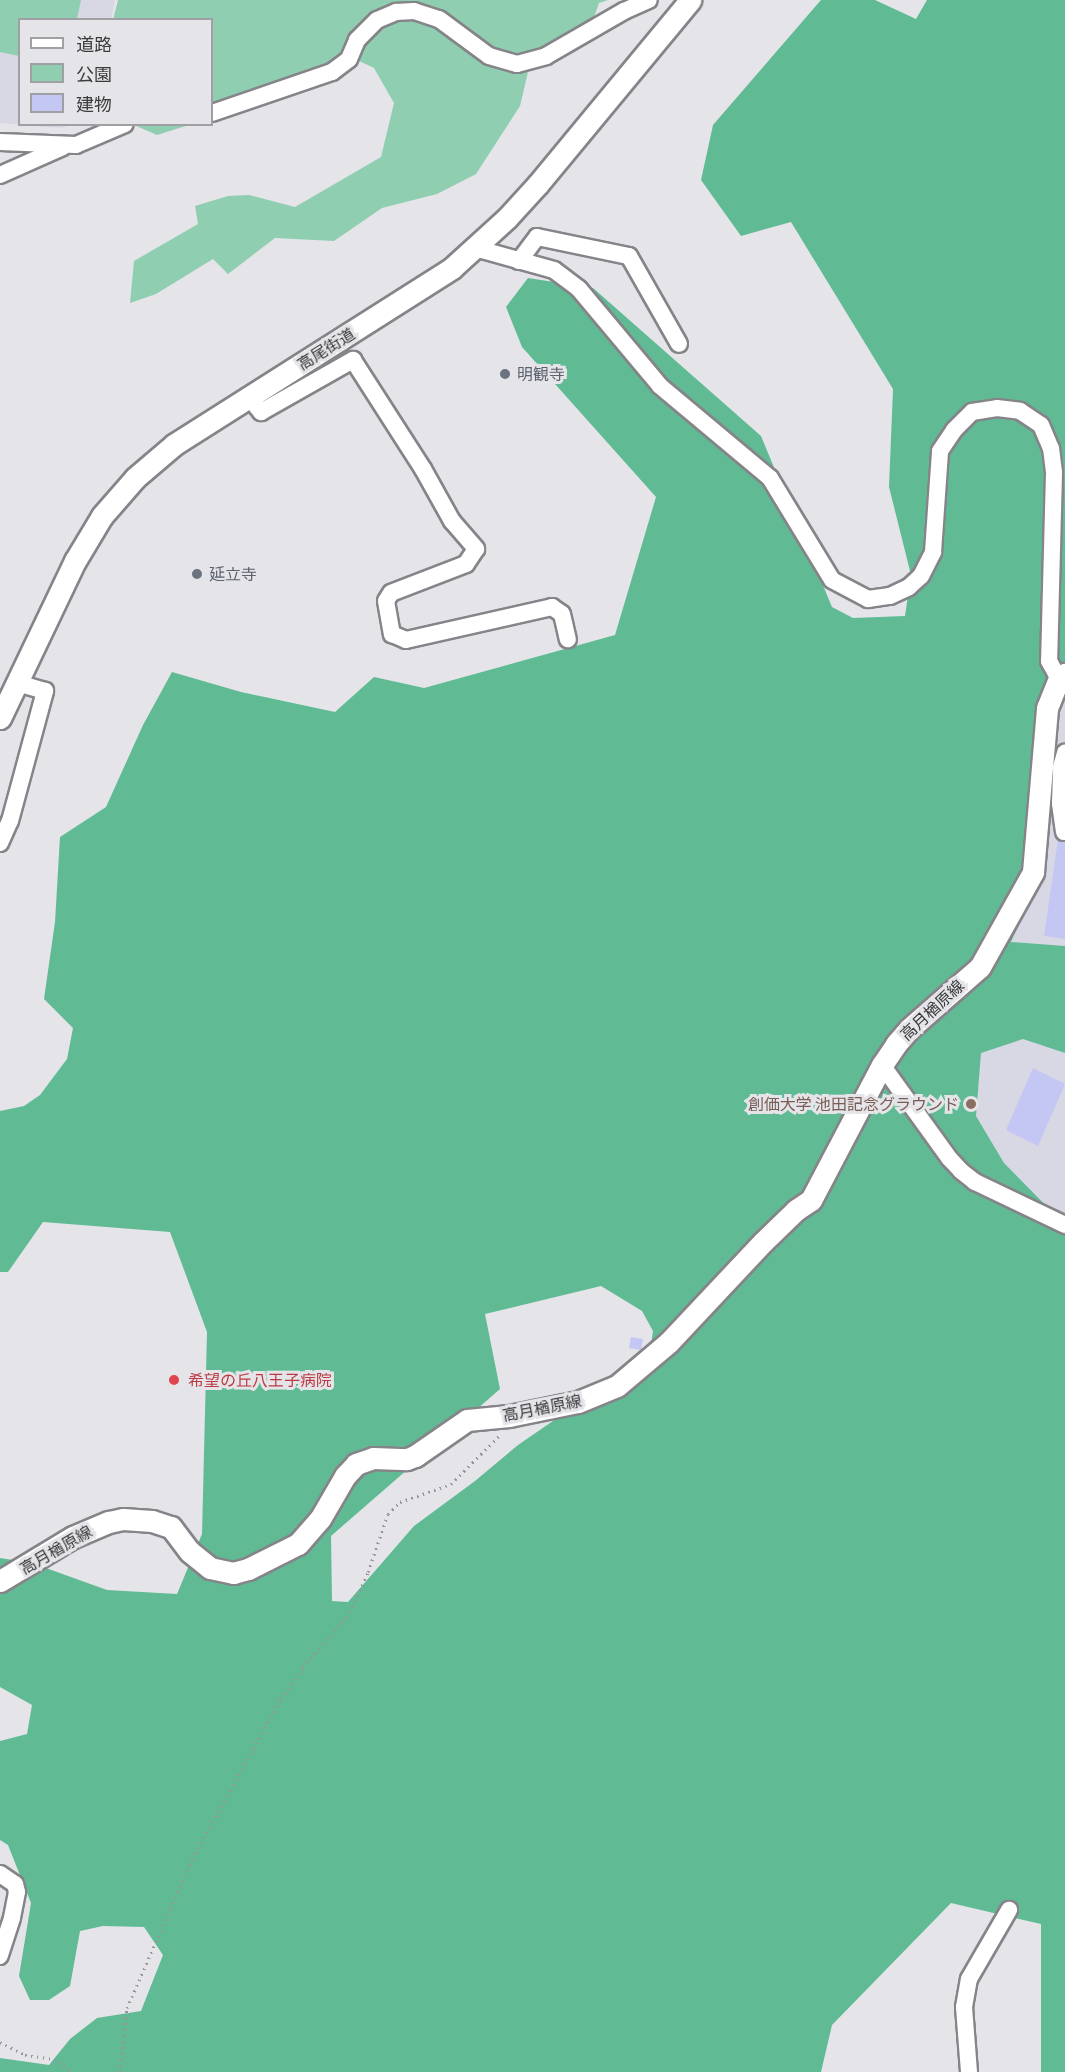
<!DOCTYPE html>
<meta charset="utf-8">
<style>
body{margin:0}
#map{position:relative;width:1065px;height:2072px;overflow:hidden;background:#e4e4e9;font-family:Barlow,"Noto Sans JP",sans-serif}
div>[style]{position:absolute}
.built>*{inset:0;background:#d8d7e4}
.green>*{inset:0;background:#90ceb2}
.forest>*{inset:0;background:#60bb95}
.building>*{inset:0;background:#c4c6f3}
.path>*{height:3px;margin-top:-1.5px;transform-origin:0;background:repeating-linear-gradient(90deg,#96969a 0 1.5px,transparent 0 6px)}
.roads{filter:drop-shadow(2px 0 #858489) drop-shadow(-2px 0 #858489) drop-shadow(0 2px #858489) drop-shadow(0 -2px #858489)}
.minor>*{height:16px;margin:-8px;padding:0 8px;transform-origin:8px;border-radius:8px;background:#fff}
.major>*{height:21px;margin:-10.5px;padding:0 10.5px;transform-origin:10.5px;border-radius:10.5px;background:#fff}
.dots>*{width:16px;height:16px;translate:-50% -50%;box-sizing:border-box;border:3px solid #e4e4e9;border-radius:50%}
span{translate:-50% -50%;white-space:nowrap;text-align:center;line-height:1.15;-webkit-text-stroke:6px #e4e4e9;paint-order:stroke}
.street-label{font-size:16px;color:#3b3b3d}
.worship-label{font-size:16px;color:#5b616d}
.left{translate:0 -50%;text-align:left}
.education-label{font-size:16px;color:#785e54}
.right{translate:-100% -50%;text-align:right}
.health-label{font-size:16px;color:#be3a42}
.legend{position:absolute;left:18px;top:18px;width:195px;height:108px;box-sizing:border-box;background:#e4e4e9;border:2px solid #a0a0a4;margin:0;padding:8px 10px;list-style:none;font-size:18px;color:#3b3b3d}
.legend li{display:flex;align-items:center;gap:12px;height:30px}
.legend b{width:30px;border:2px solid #a0a0a4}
</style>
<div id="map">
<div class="built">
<i style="clip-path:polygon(0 0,115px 0,111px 19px,20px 20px,20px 124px,74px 125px,60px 128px,0 123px)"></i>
<i style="clip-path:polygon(1065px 695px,1065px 946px,1011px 942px,1046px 864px,1046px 820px,1056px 717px)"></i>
<i style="clip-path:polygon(1065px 967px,1065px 1267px,893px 1075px)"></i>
</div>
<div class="green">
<i style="clip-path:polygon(0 0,81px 0,77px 19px,20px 20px,19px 56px,0 52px)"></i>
<i style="clip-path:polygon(118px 0,608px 0,599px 3px,592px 23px,528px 72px,520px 106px,476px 174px,437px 194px,382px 208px,334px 241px,275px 238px,228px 274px,213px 259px,156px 294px,130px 303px,134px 261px,198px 224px,195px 206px,228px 196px,249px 195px,295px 207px,381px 157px,394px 103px,374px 68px,355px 59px,212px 118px,212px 20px,113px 20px)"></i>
<i style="clip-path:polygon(134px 125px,189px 125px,157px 135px)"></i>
</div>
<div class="forest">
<i style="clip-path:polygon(evenodd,821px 0,875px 0,916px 19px,927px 0,1065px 0,1065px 695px,1056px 717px,1046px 820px,1046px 864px,1011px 942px,1065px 946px,1065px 1053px,1023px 1039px,981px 1053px,976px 1116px,1004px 1163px,1065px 1225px,1065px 2072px,1041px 2072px,1041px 1924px,951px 1903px,832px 2025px,821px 2072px,0 2072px,0 2058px,49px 2065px,70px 2039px,97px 2018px,141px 2011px,163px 1955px,144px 1927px,103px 1926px,80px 1931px,70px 1986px,49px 2000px,30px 2000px,19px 1976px,31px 1903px,8px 1845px,0 1840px,0 1741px,27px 1734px,32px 1705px,0 1687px,0 1558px,32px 1563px,107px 1590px,177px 1594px,202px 1534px,207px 1332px,170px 1232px,43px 1222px,8px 1272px,0 1272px,0 1111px,24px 1106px,40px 1095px,67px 1059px,73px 1028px,44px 999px,55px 922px,60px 837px,106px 807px,143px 725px,172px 672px,241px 692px,335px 712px,374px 677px,424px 688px,615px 635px,656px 497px,522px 347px,506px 307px,528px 278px,593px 288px,761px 436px,832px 607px,853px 618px,905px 616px,911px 575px,889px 487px,893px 389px,791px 222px,741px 236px,701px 180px,713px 125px,821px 0,601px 1286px,642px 1311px,653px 1331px,647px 1371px,585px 1399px,518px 1445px,475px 1481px,414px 1526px,348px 1602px,332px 1601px,331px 1536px,500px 1389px,485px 1314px,601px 1286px)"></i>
</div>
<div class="building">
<i style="clip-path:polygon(1058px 840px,1065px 841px,1065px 939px,1044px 936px)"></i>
<i style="clip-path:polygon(1033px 1068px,1065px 1084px,1038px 1146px,1006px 1130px)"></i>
<i style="clip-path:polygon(631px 1337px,643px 1339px,641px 1350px,629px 1348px)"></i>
</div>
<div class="path">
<i style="left:0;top:2042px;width:28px;rotate:27deg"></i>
<i style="left:25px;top:2055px;width:29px;rotate:8deg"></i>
<i style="left:54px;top:2059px;width:21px;rotate:37deg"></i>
<i style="left:120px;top:2072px;width:64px;rotate:-83.8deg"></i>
<i style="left:127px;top:2008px;width:163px;rotate:-66.4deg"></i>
<i style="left:192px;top:1859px;width:183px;rotate:-60.9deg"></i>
<i style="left:281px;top:1699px;width:39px;rotate:-55deg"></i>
<i style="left:303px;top:1667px;width:72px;rotate:-49deg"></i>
<i style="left:350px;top:1613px;width:45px;rotate:-66.3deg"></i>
<i style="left:368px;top:1572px;width:61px;rotate:-71deg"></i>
<i style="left:388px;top:1514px;width:17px;rotate:-45deg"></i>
<i style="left:400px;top:1502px;width:54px;rotate:-19.4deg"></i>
<i style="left:451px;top:1484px;width:68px;rotate:-45deg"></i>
</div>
<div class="roads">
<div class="minor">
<i style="left:212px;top:113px;width:127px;rotate:-18.9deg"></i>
<i style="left:332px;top:72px;width:21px;rotate:-37deg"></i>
<i style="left:349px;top:59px;width:21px;rotate:-67deg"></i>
<i style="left:357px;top:40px;width:28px;rotate:-45deg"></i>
<i style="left:377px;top:20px;width:21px;rotate:-23deg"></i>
<i style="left:396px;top:12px;width:18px;rotate:-3deg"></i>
<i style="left:414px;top:11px;width:26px;rotate:18deg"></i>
<i style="left:439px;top:19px;width:62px;rotate:36.5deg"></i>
<i style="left:489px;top:56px;width:29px;rotate:16deg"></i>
<i style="left:517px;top:64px;width:30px;rotate:-15deg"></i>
<i style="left:546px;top:56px;width:90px;rotate:-30deg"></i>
<i style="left:624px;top:11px;width:27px;rotate:-24deg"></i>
<i style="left:0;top:142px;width:76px;rotate:2.3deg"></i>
<i style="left:76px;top:145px;width:53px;rotate:-23.2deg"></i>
<i style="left:0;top:175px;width:69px;rotate:-24deg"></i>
<i style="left:475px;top:248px;width:82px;rotate:15.6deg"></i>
<i style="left:554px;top:270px;width:31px;rotate:37deg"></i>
<i style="left:579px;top:289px;width:126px;rotate:50.1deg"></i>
<i style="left:660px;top:386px;width:143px;rotate:39.9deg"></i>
<i style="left:770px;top:478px;width:119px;rotate:58.7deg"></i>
<i style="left:832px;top:580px;width:41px;rotate:27.8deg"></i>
<i style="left:868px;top:599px;width:22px;rotate:-8deg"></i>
<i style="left:890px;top:596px;width:21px;rotate:-25deg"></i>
<i style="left:909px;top:587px;width:16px;rotate:-43deg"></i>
<i style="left:921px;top:576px;width:27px;rotate:-63deg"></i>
<i style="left:933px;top:552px;width:101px;rotate:-86deg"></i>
<i style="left:940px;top:451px;width:25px;rotate:-56deg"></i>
<i style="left:954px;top:430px;width:25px;rotate:-45deg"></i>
<i style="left:972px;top:412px;width:25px;rotate:-9deg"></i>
<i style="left:997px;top:408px;width:23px;rotate:7deg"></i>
<i style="left:1020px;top:411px;width:25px;rotate:34deg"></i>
<i style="left:1041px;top:425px;width:25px;rotate:67deg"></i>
<i style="left:1051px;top:448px;width:25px;rotate:83deg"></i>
<i style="left:1054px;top:473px;width:188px;rotate:91.5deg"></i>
<i style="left:1049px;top:661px;width:21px;rotate:61deg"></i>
<i style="left:519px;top:261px;width:30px;rotate:-53deg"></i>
<i style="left:537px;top:237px;width:94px;rotate:11.7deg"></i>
<i style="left:629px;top:256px;width:101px;rotate:60.4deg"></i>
<i style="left:248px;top:396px;width:21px;rotate:51deg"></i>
<i style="left:261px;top:412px;width:106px;rotate:-29.5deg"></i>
<i style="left:353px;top:360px;width:130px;rotate:57.3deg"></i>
<i style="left:423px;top:469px;width:60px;rotate:60.9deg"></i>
<i style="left:452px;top:521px;width:37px;rotate:49deg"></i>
<i style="left:476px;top:549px;width:18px;rotate:124deg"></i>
<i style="left:466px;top:564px;width:80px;rotate:158.9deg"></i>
<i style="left:391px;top:593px;width:9px;rotate:122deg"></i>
<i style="left:386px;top:601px;width:34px;rotate:80deg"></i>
<i style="left:392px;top:634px;width:15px;rotate:23deg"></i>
<i style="left:406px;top:640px;width:150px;rotate:-12.7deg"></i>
<i style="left:552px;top:607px;width:12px;rotate:35deg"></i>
<i style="left:562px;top:614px;width:26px;rotate:77deg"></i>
<i style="left:1064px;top:832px;width:29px;rotate:-98deg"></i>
<i style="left:1060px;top:803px;width:36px;rotate:-88deg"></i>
<i style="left:1061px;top:767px;width:15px;rotate:-74deg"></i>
<i style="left:0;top:843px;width:24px;rotate:-66deg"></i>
<i style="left:10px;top:821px;width:135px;rotate:-74.9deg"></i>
<i style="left:45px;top:691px;width:29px;rotate:-164deg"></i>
<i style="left:882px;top:1065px;width:115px;rotate:54.2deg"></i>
<i style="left:949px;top:1158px;width:18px;rotate:47deg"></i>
<i style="left:961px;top:1171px;width:18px;rotate:38deg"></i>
<i style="left:975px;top:1182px;width:100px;rotate:25.5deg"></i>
<i style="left:0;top:1874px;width:18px;rotate:34deg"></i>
<i style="left:15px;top:1884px;width:8px;rotate:76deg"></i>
<i style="left:17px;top:1892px;width:26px;rotate:101deg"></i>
<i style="left:12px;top:1918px;width:40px;rotate:108deg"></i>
<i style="left:969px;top:2072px;width:65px;rotate:-94.4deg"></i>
<i style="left:964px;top:2007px;width:28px;rotate:-80deg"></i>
<i style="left:969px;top:1979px;width:80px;rotate:-59.9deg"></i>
</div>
<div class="major">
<i style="left:0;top:718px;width:174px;rotate:-64.5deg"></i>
<i style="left:75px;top:561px;width:52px;rotate:-59deg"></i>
<i style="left:102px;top:516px;width:50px;rotate:-49deg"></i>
<i style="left:135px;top:478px;width:52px;rotate:-40.4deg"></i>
<i style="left:175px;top:444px;width:328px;rotate:-32.4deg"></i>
<i style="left:452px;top:268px;width:74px;rotate:-42.3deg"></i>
<i style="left:507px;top:218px;width:46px;rotate:-47.6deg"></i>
<i style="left:538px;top:184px;width:239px;rotate:-50.4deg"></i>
<i style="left:0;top:1581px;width:85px;rotate:-31.1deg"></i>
<i style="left:73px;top:1537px;width:39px;rotate:-23deg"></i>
<i style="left:109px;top:1522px;width:14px;rotate:-12deg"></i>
<i style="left:123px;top:1519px;width:29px;rotate:4deg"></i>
<i style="left:152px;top:1521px;width:20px;rotate:18deg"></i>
<i style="left:171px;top:1527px;width:30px;rotate:53deg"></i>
<i style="left:189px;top:1551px;width:27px;rotate:39deg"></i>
<i style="left:210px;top:1568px;width:24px;rotate:12deg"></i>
<i style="left:233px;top:1573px;width:16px;rotate:-15deg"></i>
<i style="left:248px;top:1569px;width:56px;rotate:-26.6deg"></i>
<i style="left:298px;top:1544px;width:33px;rotate:-49deg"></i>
<i style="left:320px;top:1519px;width:50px;rotate:-59.8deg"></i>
<i style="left:345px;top:1476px;width:16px;rotate:-47deg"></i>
<i style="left:356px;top:1464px;width:18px;rotate:-19deg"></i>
<i style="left:373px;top:1458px;width:34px;rotate:2deg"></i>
<i style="left:407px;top:1459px;width:9px;rotate:-21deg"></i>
<i style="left:415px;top:1456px;width:63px;rotate:-34.7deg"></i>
<i style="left:467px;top:1420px;width:42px;rotate:-5.4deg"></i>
<i style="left:509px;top:1416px;width:70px;rotate:-11.5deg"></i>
<i style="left:578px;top:1402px;width:42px;rotate:-22.3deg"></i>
<i style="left:617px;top:1386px;width:68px;rotate:-40.2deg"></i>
<i style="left:669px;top:1342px;width:137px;rotate:-46.8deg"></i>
<i style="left:763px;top:1242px;width:46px;rotate:-44.1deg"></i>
<i style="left:796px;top:1210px;width:18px;rotate:-34deg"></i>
<i style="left:811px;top:1200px;width:153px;rotate:-62.3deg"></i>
<i style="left:882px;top:1065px;width:25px;rotate:-56deg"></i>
<i style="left:896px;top:1044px;width:20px;rotate:-49deg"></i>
<i style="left:909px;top:1029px;width:94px;rotate:-41.1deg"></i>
<i style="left:980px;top:967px;width:109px;rotate:-60.8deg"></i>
<i style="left:1033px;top:872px;width:165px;rotate:-85.1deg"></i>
<i style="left:1047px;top:708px;width:31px;rotate:-68deg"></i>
<i style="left:1059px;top:679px;width:8px;rotate:-40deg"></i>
</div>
</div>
<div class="dots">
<i style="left:505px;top:374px;background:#6b7280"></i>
<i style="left:197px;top:574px;background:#6b7280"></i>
<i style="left:971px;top:1104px;background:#8d6e63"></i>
<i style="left:174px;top:1380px;background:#e0444e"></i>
</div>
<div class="street-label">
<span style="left:326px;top:349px;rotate:-32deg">高尾街道</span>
<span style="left:932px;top:1010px;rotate:-43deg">高月楢原線</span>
<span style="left:542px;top:1408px;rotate:-11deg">高月楢原線</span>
<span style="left:56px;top:1550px;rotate:-30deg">高月楢原線</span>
</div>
<div class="worship-label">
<span class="left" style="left:517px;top:374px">明観寺</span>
<span class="left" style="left:209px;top:574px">延立寺</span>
</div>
<div class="education-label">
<span class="right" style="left:959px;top:1104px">創価大学 池田記念グラウンド</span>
</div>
<div class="health-label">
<span class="left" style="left:188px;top:1380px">希望の丘八王子病院</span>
</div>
<ul class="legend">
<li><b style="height:8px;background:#fff"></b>道路</li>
<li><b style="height:16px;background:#90ceb2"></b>公園</li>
<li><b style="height:16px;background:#c4c6f3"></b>建物</li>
</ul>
</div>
